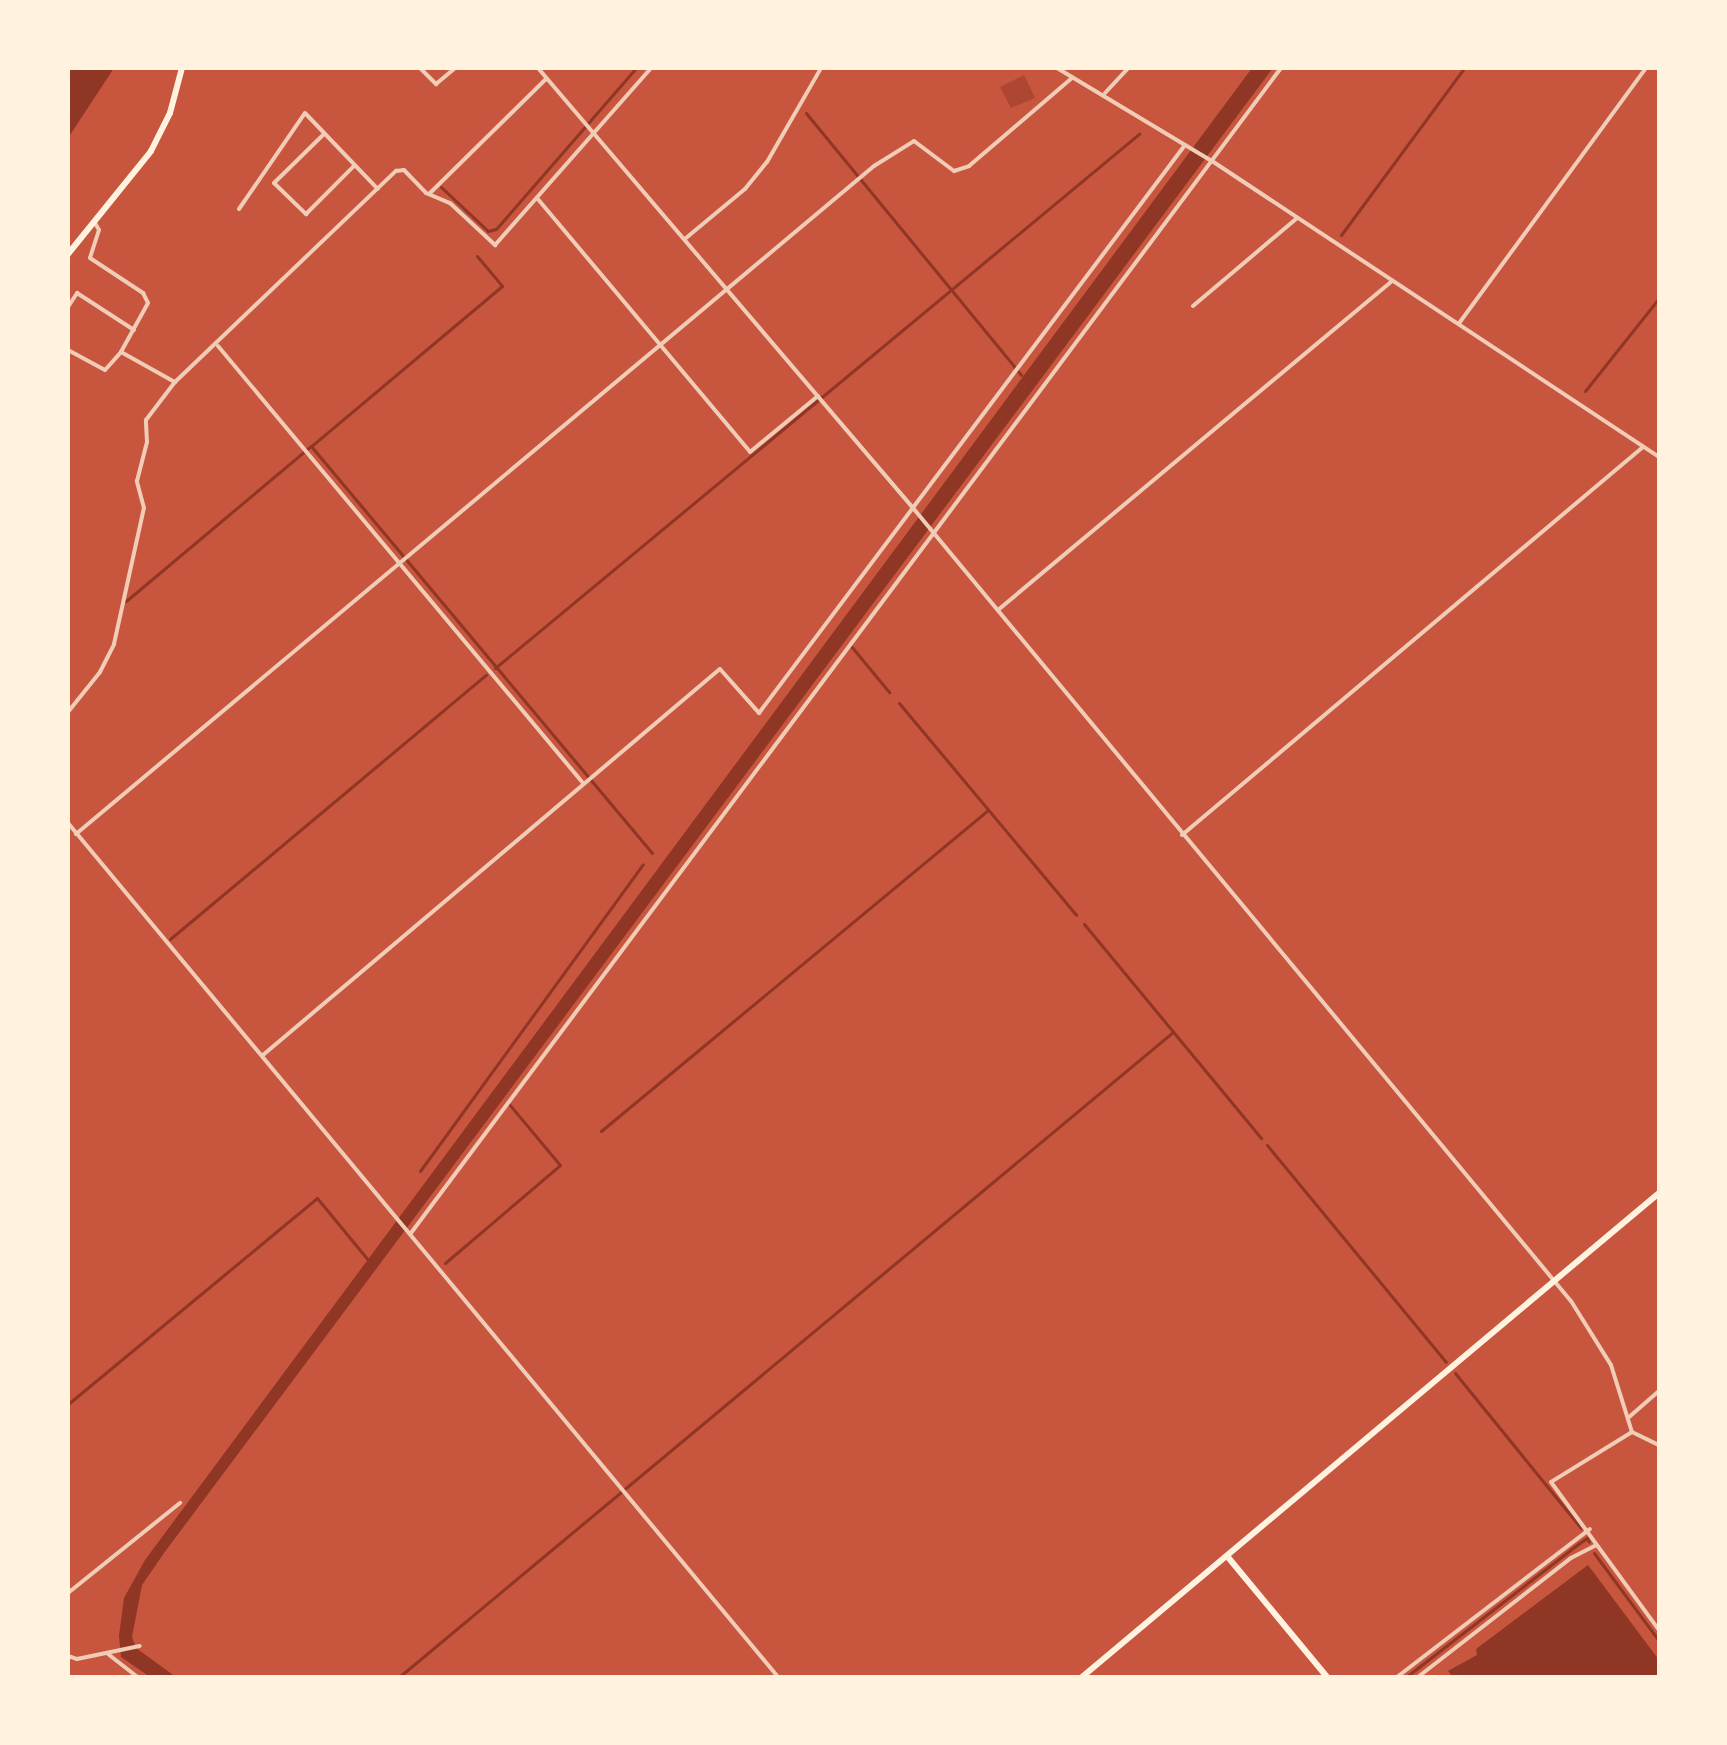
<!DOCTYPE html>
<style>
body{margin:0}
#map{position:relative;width:1727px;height:1745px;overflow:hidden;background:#c8553d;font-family:"Alegreya Sans",sans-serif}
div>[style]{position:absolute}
.green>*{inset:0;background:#ae4732}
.water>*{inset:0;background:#8f3625}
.stream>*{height:3px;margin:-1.5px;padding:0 1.5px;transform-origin:1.5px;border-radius:1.5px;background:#8f3625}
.minor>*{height:4px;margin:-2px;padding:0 2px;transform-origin:2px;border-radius:2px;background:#f1ccb7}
.secondary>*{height:6px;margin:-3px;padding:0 3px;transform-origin:3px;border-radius:3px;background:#fff3e0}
span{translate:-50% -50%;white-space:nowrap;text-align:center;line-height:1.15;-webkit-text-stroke:6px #fff3e0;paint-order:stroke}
.frame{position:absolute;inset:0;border:70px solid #fff3e0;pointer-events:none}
</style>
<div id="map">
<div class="green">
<i style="clip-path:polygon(1024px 75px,1035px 98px,1011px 108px,1000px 87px)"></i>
</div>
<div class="water">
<i style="clip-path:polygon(68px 68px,114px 68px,68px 138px)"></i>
<i style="clip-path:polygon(1252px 68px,1273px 68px,164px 1553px,142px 1585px,132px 1637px,136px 1648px,176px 1677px,150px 1677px,121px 1657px,119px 1636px,124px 1598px,145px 1560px)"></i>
<i style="clip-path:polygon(1588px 1565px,1659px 1660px,1657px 1677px,1453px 1677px,1448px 1671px,1477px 1655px,1476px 1649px)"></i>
</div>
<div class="stream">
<i style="left:806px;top:113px;width:339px;rotate:50.6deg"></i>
<i style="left:441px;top:187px;width:64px;rotate:43.1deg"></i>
<i style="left:488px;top:231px;width:8px;rotate:-14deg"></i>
<i style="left:496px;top:229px;width:213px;rotate:-49deg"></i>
<i style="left:1341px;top:235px;width:207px;rotate:-53.6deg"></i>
<i style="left:477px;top:256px;width:39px;rotate:50deg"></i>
<i style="left:502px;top:286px;width:249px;rotate:140deg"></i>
<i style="left:311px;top:446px;width:531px;rotate:50.04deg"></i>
<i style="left:1585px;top:391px;width:119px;rotate:-51.5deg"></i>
<i style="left:126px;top:601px;width:241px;rotate:-40deg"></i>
<i style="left:851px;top:646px;width:60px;rotate:50.4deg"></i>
<i style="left:495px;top:668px;width:837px;rotate:-39.67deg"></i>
<i style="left:899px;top:703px;width:276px;rotate:50.1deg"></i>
<i style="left:1084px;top:924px;width:278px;rotate:50.4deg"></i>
<i style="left:170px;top:939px;width:412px;rotate:-39.9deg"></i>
<i style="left:601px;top:1131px;width:503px;rotate:-39.67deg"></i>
<i style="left:1267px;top:1145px;width:281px;rotate:50.5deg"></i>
<i style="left:420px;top:1171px;width:379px;rotate:-54deg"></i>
<i style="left:445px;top:1263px;width:151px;rotate:-40.4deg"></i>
<i style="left:560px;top:1165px;width:80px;rotate:-129.9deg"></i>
<i style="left:1455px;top:1373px;width:200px;rotate:50.9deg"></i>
<i style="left:68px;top:1404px;width:323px;rotate:-39.6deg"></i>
<i style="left:317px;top:1198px;width:82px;rotate:50.5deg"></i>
<i style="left:1594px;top:1553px;width:109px;rotate:53.5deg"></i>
<i style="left:399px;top:1677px;width:1008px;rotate:-39.81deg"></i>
<i style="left:1406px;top:1677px;width:212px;rotate:-37.7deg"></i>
<i style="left:1574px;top:1547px;width:16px;rotate:-35deg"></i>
<i style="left:1587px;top:1538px;width:4px;rotate:63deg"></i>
</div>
<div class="minor">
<i style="left:420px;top:68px;width:23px;rotate:45deg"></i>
<i style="left:436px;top:84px;width:25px;rotate:-40deg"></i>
<i style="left:538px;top:68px;width:578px;rotate:49.56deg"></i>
<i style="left:913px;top:508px;width:1030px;rotate:50.32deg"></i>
<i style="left:1571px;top:1301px;width:75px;rotate:58deg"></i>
<i style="left:1611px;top:1365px;width:70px;rotate:72.6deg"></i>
<i style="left:1632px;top:1432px;width:30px;rotate:26deg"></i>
<i style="left:1057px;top:68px;width:181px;rotate:31deg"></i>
<i style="left:1212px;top:161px;width:536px;rotate:33.51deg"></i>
<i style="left:1105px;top:93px;width:34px;rotate:-47deg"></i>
<i style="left:324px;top:134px;width:70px;rotate:135.6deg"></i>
<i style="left:274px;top:183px;width:45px;rotate:44.1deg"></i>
<i style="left:306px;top:214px;width:69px;rotate:-45deg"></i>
<i style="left:429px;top:194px;width:164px;rotate:-44.5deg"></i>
<i style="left:537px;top:198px;width:331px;rotate:50deg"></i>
<i style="left:750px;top:452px;width:88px;rotate:-39.5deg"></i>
<i style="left:239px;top:209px;width:116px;rotate:-55.5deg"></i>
<i style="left:305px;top:113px;width:105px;rotate:46.2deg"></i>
<i style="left:95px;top:223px;width:8px;rotate:60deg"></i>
<i style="left:99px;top:230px;width:29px;rotate:108deg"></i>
<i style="left:90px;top:258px;width:64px;rotate:33.4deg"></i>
<i style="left:143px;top:293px;width:11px;rotate:63deg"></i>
<i style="left:148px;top:303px;width:56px;rotate:118.9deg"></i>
<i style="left:686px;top:238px;width:77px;rotate:-39.7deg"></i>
<i style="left:745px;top:189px;width:35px;rotate:-51deg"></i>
<i style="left:767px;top:162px;width:108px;rotate:-60.1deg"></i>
<i style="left:1193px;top:306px;width:136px;rotate:-40.2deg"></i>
<i style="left:68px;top:307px;width:17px;rotate:-57deg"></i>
<i style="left:77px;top:293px;width:68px;rotate:33deg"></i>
<i style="left:1460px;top:322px;width:315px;rotate:-53.8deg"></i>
<i style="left:218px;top:346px;width:569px;rotate:50.13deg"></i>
<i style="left:68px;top:350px;width:42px;rotate:28.4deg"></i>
<i style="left:105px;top:370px;width:24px;rotate:-48deg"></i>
<i style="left:121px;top:352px;width:62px;rotate:29.1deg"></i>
<i style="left:998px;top:610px;width:513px;rotate:-39.86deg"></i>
<i style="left:68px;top:712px;width:51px;rotate:-51.3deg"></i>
<i style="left:100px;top:672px;width:31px;rotate:-63deg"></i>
<i style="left:114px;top:644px;width:139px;rotate:-77.6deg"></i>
<i style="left:144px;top:508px;width:28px;rotate:-105deg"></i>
<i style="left:137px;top:481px;width:40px;rotate:-75.6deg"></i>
<i style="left:147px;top:442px;width:22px;rotate:-93deg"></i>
<i style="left:146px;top:420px;width:48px;rotate:-52.7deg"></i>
<i style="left:175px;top:382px;width:306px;rotate:-43.7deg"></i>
<i style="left:396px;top:171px;width:8px;rotate:-7deg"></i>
<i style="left:404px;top:170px;width:32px;rotate:46deg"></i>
<i style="left:426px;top:193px;width:26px;rotate:23deg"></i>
<i style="left:450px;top:203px;width:62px;rotate:43deg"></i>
<i style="left:495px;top:245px;width:236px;rotate:-48.6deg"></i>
<i style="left:68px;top:823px;width:1111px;rotate:50.26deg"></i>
<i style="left:76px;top:834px;width:1041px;rotate:-39.93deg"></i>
<i style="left:874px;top:166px;width:47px;rotate:-32deg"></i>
<i style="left:914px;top:141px;width:50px;rotate:36.9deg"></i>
<i style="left:954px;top:171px;width:16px;rotate:-18deg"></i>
<i style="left:969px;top:166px;width:135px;rotate:-40.5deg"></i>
<i style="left:1182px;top:835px;width:603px;rotate:-40.09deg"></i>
<i style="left:263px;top:1055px;width:598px;rotate:-40.19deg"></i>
<i style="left:720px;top:669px;width:59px;rotate:48.4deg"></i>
<i style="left:759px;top:713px;width:710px;rotate:-53.13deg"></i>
<i style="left:411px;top:1233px;width:1454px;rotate:-53.25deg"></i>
<i style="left:1628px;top:1418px;width:41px;rotate:-41.1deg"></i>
<i style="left:1632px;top:1432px;width:95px;rotate:148.3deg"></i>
<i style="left:1551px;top:1482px;width:183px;rotate:53.9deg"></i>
<i style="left:68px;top:1593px;width:144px;rotate:-38.8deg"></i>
<i style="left:108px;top:1654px;width:37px;rotate:38deg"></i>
<i style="left:68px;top:1656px;width:9px;rotate:18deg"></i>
<i style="left:77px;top:1659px;width:64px;rotate:-11.7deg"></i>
<i style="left:1397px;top:1677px;width:243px;rotate:-37.5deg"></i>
<i style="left:1418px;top:1677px;width:194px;rotate:-37.9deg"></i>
<i style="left:1571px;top:1558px;width:28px;rotate:-27deg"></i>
</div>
<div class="secondary">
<i style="left:68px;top:254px;width:132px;rotate:-51.1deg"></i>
<i style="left:151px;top:151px;width:42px;rotate:-63.4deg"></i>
<i style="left:170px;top:113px;width:47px;rotate:-75.1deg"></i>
<i style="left:1227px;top:1556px;width:157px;rotate:50.4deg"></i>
<i style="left:1082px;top:1677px;width:753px;rotate:-39.99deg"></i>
</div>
<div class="frame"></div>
</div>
